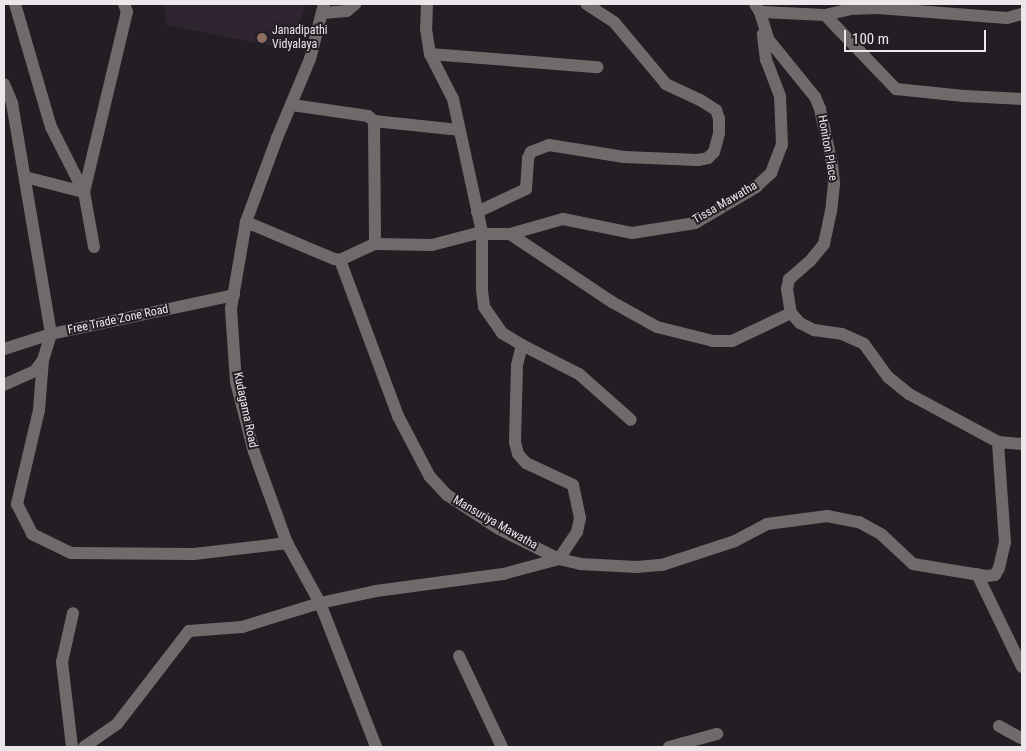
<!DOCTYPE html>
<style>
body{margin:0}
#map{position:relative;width:1026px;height:751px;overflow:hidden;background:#231d24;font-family:"Roboto Condensed",sans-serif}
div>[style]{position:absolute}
.built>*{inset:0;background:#2f2530}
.minor>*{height:12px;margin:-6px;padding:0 6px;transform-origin:6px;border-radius:6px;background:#706b6b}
.dots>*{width:14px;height:14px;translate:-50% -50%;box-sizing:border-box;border:2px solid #231d24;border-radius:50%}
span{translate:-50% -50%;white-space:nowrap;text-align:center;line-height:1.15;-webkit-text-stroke:4px #231d24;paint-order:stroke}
.poi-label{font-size:12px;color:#ebe7eb}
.left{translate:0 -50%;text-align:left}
.street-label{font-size:12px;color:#ebe7eb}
.frame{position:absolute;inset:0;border:5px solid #ebe7eb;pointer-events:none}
.scale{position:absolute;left:844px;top:30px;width:142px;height:22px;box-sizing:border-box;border:2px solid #ebe7eb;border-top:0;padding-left:6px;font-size:15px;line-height:18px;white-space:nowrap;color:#ebe7eb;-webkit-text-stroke:4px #231d24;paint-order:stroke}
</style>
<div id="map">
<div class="built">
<i style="clip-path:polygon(163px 4px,306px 4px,291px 50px,167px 25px)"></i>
</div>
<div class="minor">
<i style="left:15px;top:4px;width:128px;rotate:73.7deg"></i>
<i style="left:51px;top:127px;width:73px;rotate:63.1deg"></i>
<i style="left:84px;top:192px;width:56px;rotate:79.7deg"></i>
<i style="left:324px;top:4px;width:57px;rotate:104.3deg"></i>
<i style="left:310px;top:59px;width:86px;rotate:112.7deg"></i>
<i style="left:277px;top:138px;width:90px;rotate:110.3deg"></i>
<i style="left:246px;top:222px;width:88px;rotate:99.8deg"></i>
<i style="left:231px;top:309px;width:73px;rotate:86.1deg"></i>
<i style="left:236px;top:382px;width:72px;rotate:75.6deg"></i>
<i style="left:254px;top:452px;width:97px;rotate:70.1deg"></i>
<i style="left:287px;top:543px;width:68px;rotate:61.2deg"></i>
<i style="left:320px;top:603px;width:155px;rotate:68.7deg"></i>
<i style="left:427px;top:4px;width:25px;rotate:92deg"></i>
<i style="left:426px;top:29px;width:25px;rotate:81deg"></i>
<i style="left:430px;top:54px;width:51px;rotate:62.9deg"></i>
<i style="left:453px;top:99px;width:136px;rotate:77.7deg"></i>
<i style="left:482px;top:232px;width:58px;rotate:90deg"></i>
<i style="left:482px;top:290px;width:17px;rotate:83deg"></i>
<i style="left:484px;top:307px;width:32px;rotate:55deg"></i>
<i style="left:502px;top:333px;width:23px;rotate:31deg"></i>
<i style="left:522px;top:345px;width:21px;rotate:104deg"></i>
<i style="left:517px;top:365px;width:77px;rotate:91.5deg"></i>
<i style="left:515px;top:442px;width:12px;rotate:76deg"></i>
<i style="left:518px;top:454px;width:12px;rotate:48deg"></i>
<i style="left:526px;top:463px;width:52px;rotate:25.1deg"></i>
<i style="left:573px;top:485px;width:34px;rotate:78deg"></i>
<i style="left:580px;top:518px;width:14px;rotate:102deg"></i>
<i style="left:577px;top:532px;width:32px;rotate:124deg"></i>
<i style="left:559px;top:559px;width:22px;rotate:13deg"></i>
<i style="left:580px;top:564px;width:57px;rotate:3deg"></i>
<i style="left:637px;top:567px;width:25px;rotate:-5deg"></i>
<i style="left:662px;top:565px;width:77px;rotate:-18.2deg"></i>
<i style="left:735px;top:541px;width:36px;rotate:-28deg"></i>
<i style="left:767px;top:524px;width:61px;rotate:-7.6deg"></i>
<i style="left:827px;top:516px;width:33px;rotate:11deg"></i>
<i style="left:859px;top:522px;width:26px;rotate:29deg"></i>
<i style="left:882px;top:535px;width:42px;rotate:43.1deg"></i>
<i style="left:913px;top:564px;width:74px;rotate:9.3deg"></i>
<i style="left:986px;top:576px;width:9px;rotate:-6deg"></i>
<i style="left:995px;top:575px;width:8px;rotate:-60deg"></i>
<i style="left:999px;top:568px;width:26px;rotate:-77deg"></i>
<i style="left:1005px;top:543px;width:101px;rotate:-94deg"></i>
<i style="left:755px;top:4px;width:9px;rotate:58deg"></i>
<i style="left:760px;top:12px;width:28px;rotate:73deg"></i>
<i style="left:768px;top:39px;width:75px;rotate:51deg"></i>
<i style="left:815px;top:97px;width:13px;rotate:67deg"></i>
<i style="left:820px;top:109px;width:56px;rotate:77.7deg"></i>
<i style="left:832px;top:164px;width:20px;rotate:84deg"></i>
<i style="left:834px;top:184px;width:27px;rotate:96deg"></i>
<i style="left:831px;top:211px;width:34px;rotate:102deg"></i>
<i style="left:824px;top:244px;width:22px;rotate:129deg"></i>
<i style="left:810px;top:261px;width:28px;rotate:139deg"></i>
<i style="left:789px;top:279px;width:10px;rotate:101deg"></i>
<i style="left:787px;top:289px;width:24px;rotate:81deg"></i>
<i style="left:791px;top:313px;width:13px;rotate:48deg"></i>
<i style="left:800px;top:323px;width:16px;rotate:27deg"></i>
<i style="left:814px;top:330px;width:28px;rotate:8deg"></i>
<i style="left:842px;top:334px;width:24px;rotate:24deg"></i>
<i style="left:864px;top:344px;width:41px;rotate:54deg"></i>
<i style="left:888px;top:377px;width:27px;rotate:39deg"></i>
<i style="left:909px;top:394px;width:101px;rotate:28.3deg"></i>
<i style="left:998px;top:442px;width:24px;rotate:5deg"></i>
<i style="left:760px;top:12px;width:65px;rotate:2.6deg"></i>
<i style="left:825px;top:15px;width:103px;rotate:46.2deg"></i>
<i style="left:896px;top:89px;width:68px;rotate:5.9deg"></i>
<i style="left:964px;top:96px;width:58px;rotate:3deg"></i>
<i style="left:323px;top:13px;width:24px;rotate:-5deg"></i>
<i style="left:347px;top:11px;width:11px;rotate:-41deg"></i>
<i style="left:825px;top:15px;width:26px;rotate:-13deg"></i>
<i style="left:850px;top:9px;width:28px;rotate:-2deg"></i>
<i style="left:878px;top:8px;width:129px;rotate:4.4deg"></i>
<i style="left:1007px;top:18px;width:16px;rotate:-15deg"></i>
<i style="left:430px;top:54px;width:168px;rotate:4.5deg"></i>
<i style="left:4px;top:84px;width:21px;rotate:67deg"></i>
<i style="left:12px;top:103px;width:234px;rotate:80.4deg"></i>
<i style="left:51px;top:334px;width:27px;rotate:107deg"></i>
<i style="left:43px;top:360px;width:14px;rotate:126deg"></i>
<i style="left:35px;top:371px;width:34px;rotate:156deg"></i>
<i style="left:292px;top:105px;width:77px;rotate:8.2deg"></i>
<i style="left:368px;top:116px;width:8px;rotate:40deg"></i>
<i style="left:374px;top:121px;width:123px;rotate:89.5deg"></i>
<i style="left:375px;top:244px;width:57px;rotate:1deg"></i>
<i style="left:432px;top:245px;width:52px;rotate:-14.6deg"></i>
<i style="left:374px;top:121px;width:85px;rotate:6deg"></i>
<i style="left:25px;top:177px;width:61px;rotate:14.3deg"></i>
<i style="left:84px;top:192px;width:185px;rotate:-76.6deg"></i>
<i style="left:127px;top:12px;width:9px;rotate:-111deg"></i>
<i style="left:477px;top:212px;width:54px;rotate:-25.1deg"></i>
<i style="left:526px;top:189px;width:31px;rotate:-86deg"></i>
<i style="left:528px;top:158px;width:7px;rotate:-63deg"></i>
<i style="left:531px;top:152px;width:19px;rotate:-21deg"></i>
<i style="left:549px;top:145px;width:76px;rotate:9.1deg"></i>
<i style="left:624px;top:157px;width:74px;rotate:2.3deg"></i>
<i style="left:698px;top:160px;width:10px;rotate:-11deg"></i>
<i style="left:708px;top:158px;width:8px;rotate:-45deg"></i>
<i style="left:714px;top:152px;width:20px;rotate:-75deg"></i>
<i style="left:719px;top:133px;width:14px;rotate:-90deg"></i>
<i style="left:719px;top:119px;width:9px;rotate:-108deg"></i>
<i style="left:716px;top:110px;width:19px;rotate:-148deg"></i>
<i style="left:700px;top:100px;width:38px;rotate:-155deg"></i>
<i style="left:666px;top:84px;width:81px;rotate:-130deg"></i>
<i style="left:614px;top:22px;width:33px;rotate:-147deg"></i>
<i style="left:246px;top:222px;width:95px;rotate:22.8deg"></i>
<i style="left:334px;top:259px;width:6px;rotate:9deg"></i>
<i style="left:340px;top:260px;width:38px;rotate:-25deg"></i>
<i style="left:482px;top:234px;width:28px"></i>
<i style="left:510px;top:234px;width:55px;rotate:-15.8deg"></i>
<i style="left:563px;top:219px;width:70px;rotate:11.5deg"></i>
<i style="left:632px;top:233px;width:64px;rotate:-9deg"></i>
<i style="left:695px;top:223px;width:71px;rotate:-30.5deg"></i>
<i style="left:756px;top:187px;width:21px;rotate:-43deg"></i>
<i style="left:771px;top:173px;width:30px;rotate:-69deg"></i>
<i style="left:782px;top:145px;width:49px;rotate:-92.3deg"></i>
<i style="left:780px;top:96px;width:39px;rotate:-111deg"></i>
<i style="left:766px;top:60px;width:26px;rotate:-97deg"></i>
<i style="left:510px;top:234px;width:123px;rotate:33.7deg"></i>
<i style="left:612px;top:302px;width:51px;rotate:29.1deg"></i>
<i style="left:657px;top:327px;width:58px;rotate:14deg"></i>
<i style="left:713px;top:341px;width:19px"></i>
<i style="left:732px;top:341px;width:65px;rotate:-25.4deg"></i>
<i style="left:522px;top:345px;width:64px;rotate:27deg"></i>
<i style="left:579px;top:374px;width:69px;rotate:41.5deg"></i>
<i style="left:4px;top:349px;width:49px;rotate:-17.7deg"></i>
<i style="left:51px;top:334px;width:187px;rotate:-12deg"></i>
<i style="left:43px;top:360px;width:50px;rotate:94.6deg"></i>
<i style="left:39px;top:410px;width:97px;rotate:103.2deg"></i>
<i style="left:17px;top:504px;width:34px;rotate:63deg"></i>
<i style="left:32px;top:534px;width:43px;rotate:26deg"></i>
<i style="left:71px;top:553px;width:123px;rotate:0.5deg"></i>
<i style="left:194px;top:554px;width:94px;rotate:-6.7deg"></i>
<i style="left:977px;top:574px;width:103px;rotate:64.2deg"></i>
<i style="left:459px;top:656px;width:101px;rotate:64.7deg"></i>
<i style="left:999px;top:726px;width:26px;rotate:29deg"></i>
<i style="left:72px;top:747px;width:86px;rotate:-96.7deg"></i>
<i style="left:62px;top:662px;width:50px;rotate:-77.3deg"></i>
<i style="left:84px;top:747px;width:40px;rotate:-34.9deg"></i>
<i style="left:117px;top:724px;width:118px;rotate:-52.3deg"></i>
<i style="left:189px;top:631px;width:53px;rotate:-4.3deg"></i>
<i style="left:242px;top:627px;width:82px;rotate:-17.1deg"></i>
<i style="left:320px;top:603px;width:57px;rotate:-12.1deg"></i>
<i style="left:376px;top:591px;width:128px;rotate:-7.6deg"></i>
<i style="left:503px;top:574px;width:58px;rotate:-15deg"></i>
<i style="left:559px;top:559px;width:67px;rotate:-153.4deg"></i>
<i style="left:499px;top:529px;width:62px;rotate:-146.8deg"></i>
<i style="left:447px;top:495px;width:25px;rotate:-133deg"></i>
<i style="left:430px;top:477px;width:69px;rotate:-117.7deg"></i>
<i style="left:398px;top:416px;width:166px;rotate:-110.4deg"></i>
<i style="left:669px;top:747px;width:50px;rotate:-15.2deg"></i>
</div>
<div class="dots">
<i style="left:262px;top:38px;background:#8d6e63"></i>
</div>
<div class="poi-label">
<span class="left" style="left:272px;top:38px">Janadipathi<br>Vidyalaya</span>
</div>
<div class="street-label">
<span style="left:827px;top:148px;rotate:80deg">Honiton Place</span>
<span style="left:725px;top:203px;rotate:-30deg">Tissa Mawatha</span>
<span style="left:118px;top:320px;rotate:-12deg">Free Trade Zone Road</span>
<span style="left:245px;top:410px;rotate:78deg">Kudagama Road</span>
<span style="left:495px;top:523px;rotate:30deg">Mansuriya Mawatha</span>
</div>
<div class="frame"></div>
<div class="scale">100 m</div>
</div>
